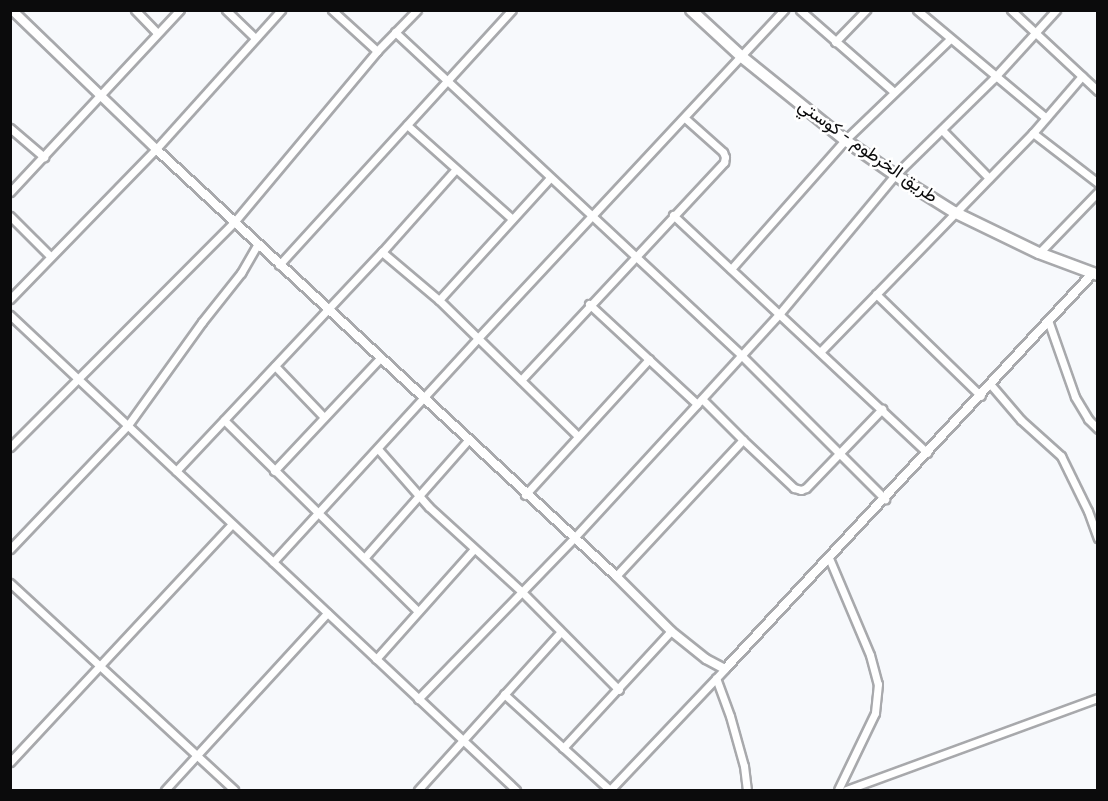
<!DOCTYPE html>
<meta charset="utf-8">
<style>
body{margin:0}
#map{position:relative;width:1108px;height:801px;overflow:hidden;background:#f7f9fc;font-family:"Roboto Serif",Vazirmatn,serif}
div>[style]{position:absolute}
.roads{filter:drop-shadow(2px 0 #a8a9ac) drop-shadow(-2px 0 #a8a9ac) drop-shadow(0 2px #a8a9ac) drop-shadow(0 -2px #a8a9ac)}
.minor>*{height:7px;margin:-3.5px;padding:0 3.5px;transform-origin:3.5px;border-radius:3.5px;background:#fff}
.tertiary>*{height:8px;margin:-4px;padding:0 4px;transform-origin:4px;border-radius:4px;background:#fff}
.trunk>*{height:10px;margin:-5px;padding:0 5px;transform-origin:5px;border-radius:5px;background:#fff}
span{translate:-50% -50%;white-space:nowrap;text-align:center;line-height:1.15;-webkit-text-stroke:5px #fff;paint-order:stroke}
.street-label{font-size:18px;color:#0b0b0c}
.frame{position:absolute;inset:0;border:12px solid #0b0b0c;pointer-events:none}
</style>
<div id="map">
<div class="roads">
<div class="minor">
<i style="left:135px;top:10px;width:32px;rotate:46deg"></i>
<i style="left:226px;top:10px;width:39px;rotate:44deg"></i>
<i style="left:332px;top:10px;width:61px;rotate:42.3deg"></i>
<i style="left:800px;top:10px;width:123px;rotate:41.1deg"></i>
<i style="left:917px;top:10px;width:168px;rotate:39.9deg"></i>
<i style="left:1011px;top:10px;width:119px;rotate:43deg"></i>
<i style="left:395px;top:32px;width:473px;rotate:43deg"></i>
<i style="left:741px;top:355px;width:204px;rotate:45deg"></i>
<i style="left:835px;top:42px;width:45px;rotate:-45.9deg"></i>
<i style="left:407px;top:125px;width:141px;rotate:41.8deg"></i>
<i style="left:10px;top:128px;width:45px;rotate:40.5deg"></i>
<i style="left:942px;top:130px;width:67px;rotate:45.6deg"></i>
<i style="left:1033px;top:133px;width:82px;rotate:37.6deg"></i>
<i style="left:10px;top:192px;width:249px;rotate:-47deg"></i>
<i style="left:673px;top:215px;width:348px;rotate:43.1deg"></i>
<i style="left:10px;top:216px;width:57px;rotate:45deg"></i>
<i style="left:382px;top:252px;width:75px;rotate:40.1deg"></i>
<i style="left:439px;top:300px;width:194px;rotate:44.4deg"></i>
<i style="left:1039px;top:253px;width:85px;rotate:-46deg"></i>
<i style="left:279px;top:265px;width:345px;rotate:-47.6deg"></i>
<i style="left:731px;top:269px;width:172px;rotate:-48.5deg"></i>
<i style="left:845px;top:140px;width:144px;rotate:-43.9deg"></i>
<i style="left:876px;top:294px;width:146px;rotate:44.2deg"></i>
<i style="left:10px;top:299px;width:209px;rotate:-45.8deg"></i>
<i style="left:156px;top:149px;width:187px;rotate:-48deg"></i>
<i style="left:439px;top:300px;width:165px;rotate:-47.7deg"></i>
<i style="left:589px;top:304px;width:147px;rotate:42.8deg"></i>
<i style="left:10px;top:315px;width:694px;rotate:43.19deg"></i>
<i style="left:1049px;top:323px;width:78px;rotate:70.6deg"></i>
<i style="left:1075px;top:397px;width:26px;rotate:59deg"></i>
<i style="left:1088px;top:419px;width:14px;rotate:45deg"></i>
<i style="left:821px;top:351px;width:304px;rotate:-45.8deg"></i>
<i style="left:1033px;top:133px;width:75px;rotate:-49.3deg"></i>
<i style="left:275px;top:366px;width:69px;rotate:46.2deg"></i>
<i style="left:521px;top:380px;width:298px;rotate:-47deg"></i>
<i style="left:724px;top:162px;width:5px;rotate:-79deg"></i>
<i style="left:725px;top:157px;width:5px;rotate:-112deg"></i>
<i style="left:723px;top:152px;width:50px;rotate:-138.3deg"></i>
<i style="left:991px;top:385px;width:46px;rotate:49.4deg"></i>
<i style="left:1021px;top:420px;width:54px;rotate:42deg"></i>
<i style="left:1061px;top:456px;width:61px;rotate:63.9deg"></i>
<i style="left:1088px;top:511px;width:29px;rotate:70deg"></i>
<i style="left:702px;top:399px;width:58px;rotate:45deg"></i>
<i style="left:743px;top:440px;width:70px;rotate:43.3deg"></i>
<i style="left:794px;top:488px;width:7px;rotate:16deg"></i>
<i style="left:801px;top:490px;width:5px;rotate:-22deg"></i>
<i style="left:806px;top:488px;width:110px;rotate:-46.1deg"></i>
<i style="left:224px;top:420px;width:272px;rotate:44.6deg"></i>
<i style="left:10px;top:447px;width:319px;rotate:-45.1deg"></i>
<i style="left:235px;top:221px;width:222px;rotate:-50.1deg"></i>
<i style="left:377px;top:51px;width:57px;rotate:-45.7deg"></i>
<i style="left:378px;top:449px;width:77px;rotate:48.7deg"></i>
<i style="left:429px;top:507px;width:125px;rotate:42.4deg"></i>
<i style="left:521px;top:591px;width:139px;rotate:45.3deg"></i>
<i style="left:176px;top:471px;width:301px;rotate:-46.8deg"></i>
<i style="left:382px;top:252px;width:110px;rotate:-48.3deg"></i>
<i style="left:274px;top:471px;width:156px;rotate:-46.8deg"></i>
<i style="left:525px;top:495px;width:184px;rotate:-47.6deg"></i>
<i style="left:10px;top:549px;width:171px;rotate:-46.4deg"></i>
<i style="left:128px;top:425px;width:127px;rotate:-54.3deg"></i>
<i style="left:202px;top:322px;width:63px;rotate:-51.5deg"></i>
<i style="left:241px;top:273px;width:34px;rotate:-60deg"></i>
<i style="left:365px;top:557px;width:156px;rotate:-48.6deg"></i>
<i style="left:829px;top:558px;width:105px;rotate:67.1deg"></i>
<i style="left:870px;top:655px;width:30px;rotate:75deg"></i>
<i style="left:878px;top:684px;width:29px;rotate:96deg"></i>
<i style="left:875px;top:713px;width:85px;rotate:115.7deg"></i>
<i style="left:273px;top:562px;width:304px;rotate:-47.5deg"></i>
<i style="left:478px;top:338px;width:449px;rotate:-47deg"></i>
<i style="left:616px;top:576px;width:186px;rotate:-47deg"></i>
<i style="left:10px;top:583px;width:305px;rotate:42.7deg"></i>
<i style="left:376px;top:659px;width:146px;rotate:-48.3deg"></i>
<i style="left:716px;top:678px;width:40px;rotate:69.8deg"></i>
<i style="left:730px;top:716px;width:52px;rotate:74.4deg"></i>
<i style="left:744px;top:766px;width:24px;rotate:83deg"></i>
<i style="left:504px;top:694px;width:143px;rotate:42.2deg"></i>
<i style="left:418px;top:699px;width:223px;rotate:-45.9deg"></i>
<i style="left:573px;top:539px;width:183px;rotate:-47.4deg"></i>
<i style="left:697px;top:404px;width:123px;rotate:-47.6deg"></i>
<i style="left:780px;top:313px;width:180px;rotate:-50.2deg"></i>
<i style="left:895px;top:175px;width:139px;rotate:-44.4deg"></i>
<i style="left:994px;top:78px;width:92px;rotate:-47.6deg"></i>
<i style="left:563px;top:748px;width:159px;rotate:-47.3deg"></i>
<i style="left:10px;top:762px;width:325px;rotate:-47deg"></i>
<i style="left:165px;top:790px;width:240px;rotate:-47.5deg"></i>
<i style="left:418px;top:790px;width:212px;rotate:-47.9deg"></i>
<i style="left:610px;top:790px;width:167px;rotate:-46.5deg"></i>
<i style="left:846px;top:790px;width:268px;rotate:-20.1deg"></i>
</div>
<div class="tertiary">
<i style="left:12px;top:10px;width:200px;rotate:44deg"></i>
<i style="left:156px;top:149px;width:628px;rotate:42.87deg"></i>
<i style="left:616px;top:576px;width:78px;rotate:45deg"></i>
<i style="left:671px;top:631px;width:45px;rotate:38.7deg"></i>
<i style="left:706px;top:659px;width:21px;rotate:28deg"></i>
<i style="left:725px;top:669px;width:541px;rotate:-47.1deg"></i>
</div>
<div class="trunk">
<i style="left:691px;top:10px;width:69px;rotate:42.7deg"></i>
<i style="left:742px;top:57px;width:132px;rotate:38.9deg"></i>
<i style="left:845px;top:140px;width:61px;rotate:35deg"></i>
<i style="left:895px;top:175px;width:70px;rotate:32.1deg"></i>
<i style="left:954px;top:212px;width:94px;rotate:25.8deg"></i>
<i style="left:1039px;top:253px;width:63px;rotate:20.4deg"></i>
</div>
</div>
<div class="street-label">
<span style="left:868px;top:151px;rotate:35deg">طريق الخرطوم - كوستي</span>
</div>
<div class="frame"></div>
</div>
